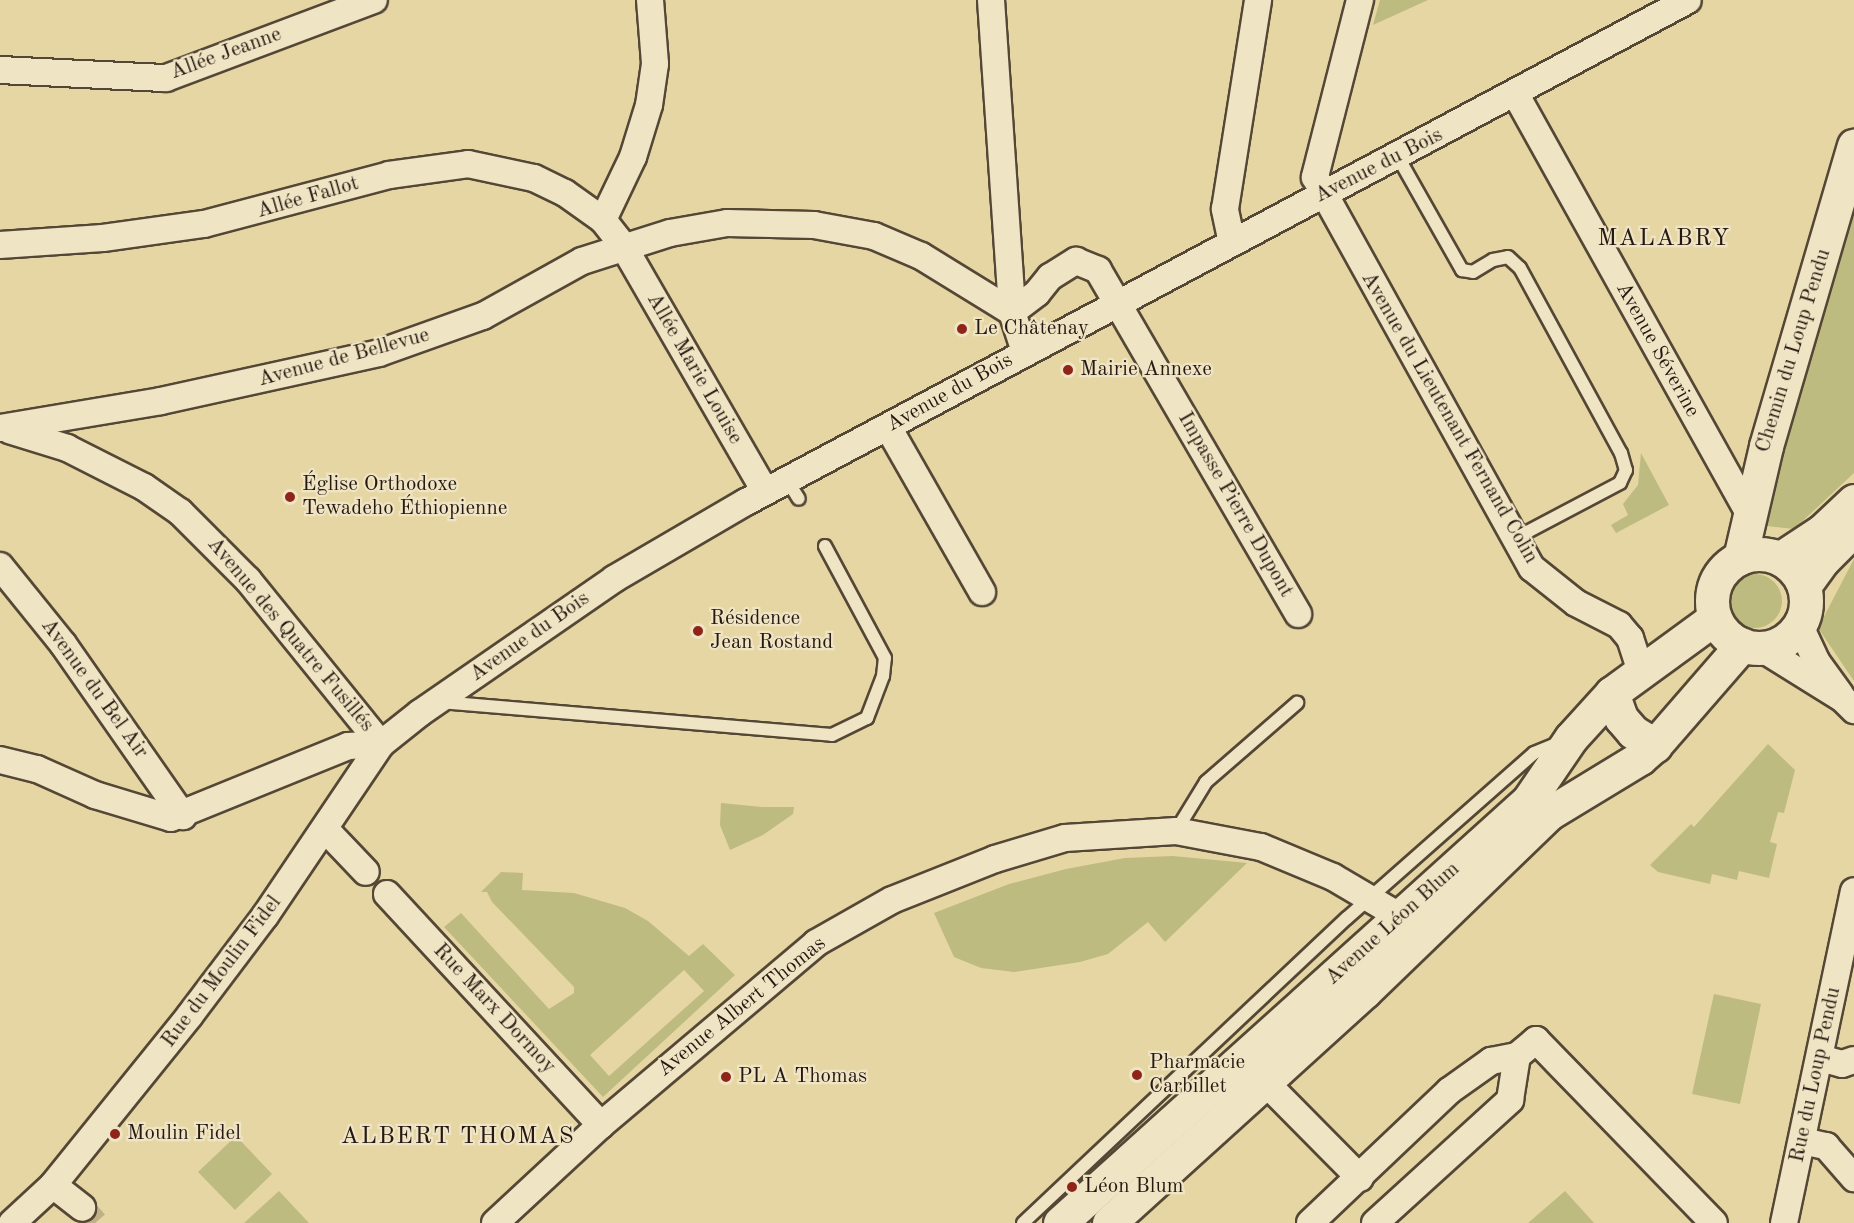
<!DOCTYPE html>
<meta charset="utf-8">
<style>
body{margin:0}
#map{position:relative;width:1854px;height:1223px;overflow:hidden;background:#e6d6a3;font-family:"Old Standard TT",serif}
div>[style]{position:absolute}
.green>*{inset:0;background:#bdbb80}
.round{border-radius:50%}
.minor-tunnel>*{height:26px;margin-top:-13px;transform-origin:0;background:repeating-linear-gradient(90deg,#bfb086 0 26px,transparent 0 39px)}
.roads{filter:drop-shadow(2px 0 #554736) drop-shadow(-2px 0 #554736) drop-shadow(0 2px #554736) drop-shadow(0 -2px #554736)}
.service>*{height:12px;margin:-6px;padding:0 6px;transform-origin:6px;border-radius:6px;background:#efe4c3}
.minor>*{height:26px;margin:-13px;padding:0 13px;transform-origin:13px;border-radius:13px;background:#efe4c3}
.secondary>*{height:33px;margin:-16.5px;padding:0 16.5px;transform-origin:16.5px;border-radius:16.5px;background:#efe4c3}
.secondary>.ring{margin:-16.5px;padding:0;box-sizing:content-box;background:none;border:33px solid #efe4c3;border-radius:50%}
.dots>*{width:16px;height:16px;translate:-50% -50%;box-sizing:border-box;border:3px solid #efe4c3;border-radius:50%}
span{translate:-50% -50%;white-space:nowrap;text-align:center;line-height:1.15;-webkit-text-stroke:4.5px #efe4c3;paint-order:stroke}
.street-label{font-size:21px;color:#251711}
.poi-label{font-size:21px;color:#251711}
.left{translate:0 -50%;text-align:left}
.quarter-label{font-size:24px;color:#251711;letter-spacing:1.5px}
</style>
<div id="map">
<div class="green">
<i style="clip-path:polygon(1380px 0,1428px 0,1373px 25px)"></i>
<i style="clip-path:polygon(1854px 199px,1854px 473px,1794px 529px,1767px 526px,1767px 500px)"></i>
<i style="clip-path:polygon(1641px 453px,1669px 505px,1616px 533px,1611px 525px,1628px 515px,1623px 504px,1638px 485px)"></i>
<i style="clip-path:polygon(1854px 559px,1854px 681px,1818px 628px)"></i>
<i class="round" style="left:1728px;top:574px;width:54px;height:54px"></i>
<i style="clip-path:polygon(1768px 744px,1795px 770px,1784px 813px,1778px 812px,1770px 842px,1777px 844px,1769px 878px,1739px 871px,1737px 880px,1712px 874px,1710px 884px,1658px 872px,1650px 865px,1691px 824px,1694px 827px)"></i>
<i style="clip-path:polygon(721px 803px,762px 807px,794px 807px,793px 814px,763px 835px,730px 850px,720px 825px)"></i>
<i style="clip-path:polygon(1173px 856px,1247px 863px,1165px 942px,1148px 922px,1108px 954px,1080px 962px,1014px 972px,981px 968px,954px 957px,934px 913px,1009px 884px,1066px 869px,1125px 858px)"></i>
<i style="clip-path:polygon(evenodd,501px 872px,523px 873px,522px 890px,574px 893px,625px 908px,648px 921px,689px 956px,703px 944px,735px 975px,603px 1097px,444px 927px,461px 913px,549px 1009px,574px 993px,574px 987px,492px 902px,487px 892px,481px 892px,501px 872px,684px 970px,704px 991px,609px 1076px,590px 1055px,684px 970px)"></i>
<i style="clip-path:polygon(1714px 994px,1761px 1004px,1740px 1104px,1692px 1094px)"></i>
<i style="clip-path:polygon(236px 1136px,272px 1174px,235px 1210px,198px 1172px)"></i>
<i style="clip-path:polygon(279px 1191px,309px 1223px,244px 1223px)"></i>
<i style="clip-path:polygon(1565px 1191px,1594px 1223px,1528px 1223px)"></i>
</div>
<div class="minor-tunnel">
<i style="left:82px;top:1208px;width:20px;rotate:49deg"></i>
</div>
<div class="roads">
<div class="service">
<i style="left:1398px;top:157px;width:130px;rotate:60.5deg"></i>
<i style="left:1462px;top:270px;width:11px;rotate:10deg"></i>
<i style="left:1473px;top:272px;width:23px;rotate:-31deg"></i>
<i style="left:1493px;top:260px;width:15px;rotate:-11deg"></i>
<i style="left:1508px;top:257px;width:16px;rotate:43deg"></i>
<i style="left:1520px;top:268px;width:211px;rotate:61.4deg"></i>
<i style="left:1621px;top:453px;width:18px;rotate:74deg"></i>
<i style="left:1626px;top:470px;width:14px;rotate:115deg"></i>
<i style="left:1620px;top:483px;width:120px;rotate:152.2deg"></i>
<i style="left:787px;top:480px;width:22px;rotate:58deg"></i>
<i style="left:440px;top:702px;width:393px;rotate:4.8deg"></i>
<i style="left:832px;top:735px;width:39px;rotate:-26deg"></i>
<i style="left:867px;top:718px;width:45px;rotate:-69.1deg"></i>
<i style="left:883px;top:676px;width:18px;rotate:-84deg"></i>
<i style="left:885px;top:658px;width:127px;rotate:-118.2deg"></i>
<i style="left:1176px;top:831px;width:57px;rotate:-58.5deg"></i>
<i style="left:1206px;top:782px;width:121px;rotate:-41deg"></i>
<i style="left:1023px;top:1223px;width:445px;rotate:-43.3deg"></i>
<i style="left:1347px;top:918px;width:249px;rotate:-41.4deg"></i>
<i style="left:1534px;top:753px;width:27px;rotate:-22deg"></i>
</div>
<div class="minor">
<i style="left:650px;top:0;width:64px;rotate:85.5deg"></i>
<i style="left:655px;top:64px;width:41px;rotate:98.3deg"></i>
<i style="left:649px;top:105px;width:54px;rotate:107.1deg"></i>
<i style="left:633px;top:157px;width:70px;rotate:115.5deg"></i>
<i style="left:603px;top:220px;width:34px;rotate:52deg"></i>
<i style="left:624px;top:247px;width:282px;rotate:60deg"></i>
<i style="left:991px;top:0;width:313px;rotate:86.1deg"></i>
<i style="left:1360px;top:0;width:183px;rotate:104.3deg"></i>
<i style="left:1315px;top:177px;width:447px;rotate:61deg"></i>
<i style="left:1532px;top:568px;width:56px;rotate:38.5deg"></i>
<i style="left:1576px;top:603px;width:48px;rotate:27.1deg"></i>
<i style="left:1619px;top:625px;width:17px;rotate:50deg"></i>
<i style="left:1630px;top:638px;width:36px;rotate:72deg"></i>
<i style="left:0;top:70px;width:166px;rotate:2.8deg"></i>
<i style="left:166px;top:78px;width:222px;rotate:-20.6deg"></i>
<i style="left:1515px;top:93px;width:479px;rotate:60.9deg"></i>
<i style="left:1232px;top:243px;width:35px;rotate:-102deg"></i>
<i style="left:1225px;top:209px;width:212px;rotate:-81deg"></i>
<i style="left:0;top:245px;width:103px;rotate:-3.9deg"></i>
<i style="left:103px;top:238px;width:102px;rotate:-7.9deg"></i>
<i style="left:204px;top:224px;width:191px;rotate:-14.8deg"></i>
<i style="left:389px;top:175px;width:80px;rotate:-7.9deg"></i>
<i style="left:468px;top:164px;width:67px;rotate:12deg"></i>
<i style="left:534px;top:178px;width:34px;rotate:26deg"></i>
<i style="left:565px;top:193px;width:47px;rotate:35.4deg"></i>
<i style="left:1025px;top:352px;width:42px;rotate:-108deg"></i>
<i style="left:1012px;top:312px;width:31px;rotate:-37deg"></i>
<i style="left:1037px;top:293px;width:21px;rotate:-51deg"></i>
<i style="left:1050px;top:277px;width:31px;rotate:-32deg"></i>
<i style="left:1076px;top:261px;width:24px;rotate:22deg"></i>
<i style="left:1098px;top:270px;width:398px;rotate:59.8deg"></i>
<i style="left:888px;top:427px;width:190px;rotate:60.3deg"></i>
<i style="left:0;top:428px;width:163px;rotate:-9.5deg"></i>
<i style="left:161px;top:401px;width:223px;rotate:-12.4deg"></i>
<i style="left:379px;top:353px;width:110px;rotate:-19.6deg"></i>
<i style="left:483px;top:316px;width:113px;rotate:-29.1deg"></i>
<i style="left:582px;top:261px;width:92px;rotate:-17.7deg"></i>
<i style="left:670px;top:233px;width:58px;rotate:-10deg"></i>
<i style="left:727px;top:223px;width:87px;rotate:1.3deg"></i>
<i style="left:814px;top:225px;width:61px;rotate:10.4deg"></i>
<i style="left:874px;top:236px;width:51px;rotate:23.1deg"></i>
<i style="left:921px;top:256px;width:107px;rotate:31.6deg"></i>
<i style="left:9px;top:430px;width:61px;rotate:17.2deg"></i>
<i style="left:67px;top:448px;width:86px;rotate:26.9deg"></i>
<i style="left:144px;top:487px;width:44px;rotate:34.8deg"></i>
<i style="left:180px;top:512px;width:96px;rotate:45deg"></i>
<i style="left:248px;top:580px;width:211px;rotate:51deg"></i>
<i style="left:0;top:566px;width:100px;rotate:51.1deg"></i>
<i style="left:63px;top:644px;width:210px;rotate:55.1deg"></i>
<i style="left:1800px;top:626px;width:38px;rotate:65deg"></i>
<i style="left:1816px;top:661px;width:41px;rotate:54deg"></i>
<i style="left:1761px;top:648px;width:97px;rotate:31.9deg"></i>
<i style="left:1843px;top:699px;width:16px;rotate:45deg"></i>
<i style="left:0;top:760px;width:38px;rotate:14deg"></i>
<i style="left:37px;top:769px;width:64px;rotate:24.1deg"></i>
<i style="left:95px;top:795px;width:79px;rotate:16.8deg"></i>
<i style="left:171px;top:818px;width:191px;rotate:-22.1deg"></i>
<i style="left:348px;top:746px;width:33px;rotate:-3deg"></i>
<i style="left:325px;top:829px;width:59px;rotate:46.4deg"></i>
<i style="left:387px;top:894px;width:315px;rotate:47.2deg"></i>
<i style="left:1820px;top:1058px;width:23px;rotate:15deg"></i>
<i style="left:1842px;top:1064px;width:13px;rotate:-18deg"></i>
<i style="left:1265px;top:1082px;width:135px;rotate:45.3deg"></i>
<i style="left:1802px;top:1141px;width:25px;rotate:12deg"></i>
<i style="left:1826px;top:1146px;width:43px;rotate:48.8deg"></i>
<i style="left:53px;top:1185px;width:37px;rotate:38deg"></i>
<i style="left:12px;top:1223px;width:56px;rotate:-42.8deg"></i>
<i style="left:53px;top:1185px;width:218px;rotate:-51.1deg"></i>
<i style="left:190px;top:1015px;width:124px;rotate:-52.9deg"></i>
<i style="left:265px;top:916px;width:207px;rotate:-56deg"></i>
<i style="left:381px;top:744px;width:50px;rotate:-38.5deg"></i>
<i style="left:420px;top:713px;width:236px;rotate:-34.6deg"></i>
<i style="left:614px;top:579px;width:153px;rotate:-30.3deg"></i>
<i style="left:746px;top:502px;width:1067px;rotate:-28.05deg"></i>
<i style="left:495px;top:1223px;width:144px;rotate:-42.8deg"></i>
<i style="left:601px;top:1125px;width:282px;rotate:-40.2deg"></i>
<i style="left:816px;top:943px;width:87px;rotate:-29.5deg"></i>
<i style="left:892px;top:900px;width:111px;rotate:-21.7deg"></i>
<i style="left:995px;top:859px;width:73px;rotate:-16.7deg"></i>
<i style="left:1065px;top:838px;width:111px;rotate:-3.6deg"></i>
<i style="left:1176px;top:831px;width:86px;rotate:10.7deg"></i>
<i style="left:1261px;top:847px;width:78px;rotate:22.6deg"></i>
<i style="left:1333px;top:877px;width:79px;rotate:30.5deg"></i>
<i style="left:1310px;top:1223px;width:192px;rotate:-43.5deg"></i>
<i style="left:1449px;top:1091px;width:52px;rotate:-35.5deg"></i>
<i style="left:1491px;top:1061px;width:26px;rotate:-11deg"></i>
<i style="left:1517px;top:1056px;width:25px;rotate:-40deg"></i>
<i style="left:1536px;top:1040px;width:255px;rotate:45.8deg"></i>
<i style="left:1375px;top:1223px;width:183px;rotate:-42.3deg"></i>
<i style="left:1510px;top:1100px;width:45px;rotate:-81deg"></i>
<i style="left:1784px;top:1223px;width:339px;rotate:-78.1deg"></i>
</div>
<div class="secondary">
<i class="ring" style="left:1712px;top:554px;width:61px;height:61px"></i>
<i style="left:1740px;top:558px;width:115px;rotate:-76.9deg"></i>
<i style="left:1766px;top:446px;width:313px;rotate:-73.7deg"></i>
<i style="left:1781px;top:558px;width:49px;rotate:-33.4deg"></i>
<i style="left:1822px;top:531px;width:44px;rotate:-43.2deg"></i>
<i style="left:1804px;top:586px;width:32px;rotate:-54deg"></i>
<i style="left:1823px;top:560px;width:44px;rotate:-45deg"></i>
<i style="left:1612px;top:693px;width:27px;rotate:70deg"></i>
<i style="left:1621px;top:718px;width:18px;rotate:49deg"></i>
<i style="left:1633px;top:732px;width:26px;rotate:31deg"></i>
<i style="left:1060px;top:1223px;width:630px;rotate:-42.04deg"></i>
<i style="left:1528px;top:801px;width:76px;rotate:-55.7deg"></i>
<i style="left:1571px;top:738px;width:61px;rotate:-47.7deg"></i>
<i style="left:1612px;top:693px;width:127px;rotate:-36.1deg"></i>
<i style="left:1109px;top:1223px;width:345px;rotate:-42.2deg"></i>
<i style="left:1365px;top:991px;width:255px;rotate:-44deg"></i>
<i style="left:1548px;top:814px;width:108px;rotate:-31.3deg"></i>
<i style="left:1640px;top:758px;width:20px;rotate:-41deg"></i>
<i style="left:1655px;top:745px;width:133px;rotate:-49deg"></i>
</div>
</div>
<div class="dots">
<i style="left:962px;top:329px;background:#8f2418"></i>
<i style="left:1068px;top:370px;background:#8f2418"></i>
<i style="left:290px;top:497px;background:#8f2418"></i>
<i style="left:698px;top:631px;background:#8f2418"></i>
<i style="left:1137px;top:1075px;background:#8f2418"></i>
<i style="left:726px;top:1077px;background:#8f2418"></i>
<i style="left:115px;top:1134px;background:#8f2418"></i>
<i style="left:1072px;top:1187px;background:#8f2418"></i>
</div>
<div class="street-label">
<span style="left:226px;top:54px;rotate:-20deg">Allée Jeanne</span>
<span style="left:1379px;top:166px;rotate:-27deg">Avenue du Bois</span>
<span style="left:308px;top:198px;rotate:-16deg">Allée Fallot</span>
<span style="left:1657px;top:350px;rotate:61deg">Avenue Séverine</span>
<span style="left:1794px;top:351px;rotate:-73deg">Chemin du Loup Pendu</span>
<span style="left:344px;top:358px;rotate:-15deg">Avenue de Bellevue</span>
<span style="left:694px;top:369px;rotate:60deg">Allée Marie Louise</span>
<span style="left:950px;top:393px;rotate:-29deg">Avenue du Bois</span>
<span style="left:1449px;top:418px;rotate:60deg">Avenue du Lieutenant Fernand Colin</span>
<span style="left:1235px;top:505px;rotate:60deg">Impasse Pierre Dupont</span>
<span style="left:290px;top:635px;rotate:50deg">Avenue des Quatre Fusillés</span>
<span style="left:530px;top:637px;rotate:-35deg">Avenue du Bois</span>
<span style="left:94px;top:689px;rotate:54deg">Avenue du Bel Air</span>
<span style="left:1393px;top:924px;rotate:-42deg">Avenue Léon Blum</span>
<span style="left:222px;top:972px;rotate:-53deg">Rue du Moulin Fidel</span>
<span style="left:742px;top:1007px;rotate:-39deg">Avenue Albert Thomas</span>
<span style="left:494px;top:1009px;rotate:47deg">Rue Marx Dormoy</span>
<span style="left:1816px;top:1075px;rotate:-78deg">Rue du Loup Pendu</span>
</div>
<div class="poi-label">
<span class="left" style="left:974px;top:329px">Le Châtenay</span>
<span class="left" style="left:1080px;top:370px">Mairie Annexe</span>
<span class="left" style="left:302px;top:497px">Église Orthodoxe<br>Tewadeho Éthiopienne</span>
<span class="left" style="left:710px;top:631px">Résidence<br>Jean Rostand</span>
<span class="left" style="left:1149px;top:1075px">Pharmacie<br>Carbillet</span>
<span class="left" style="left:738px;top:1077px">PL A Thomas</span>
<span class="left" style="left:127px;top:1134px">Moulin Fidel</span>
<span class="left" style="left:1084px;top:1187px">Léon Blum</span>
</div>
<div class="quarter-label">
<span style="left:1664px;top:240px">MALABRY</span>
<span style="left:458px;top:1138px">ALBERT THOMAS</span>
</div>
</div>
